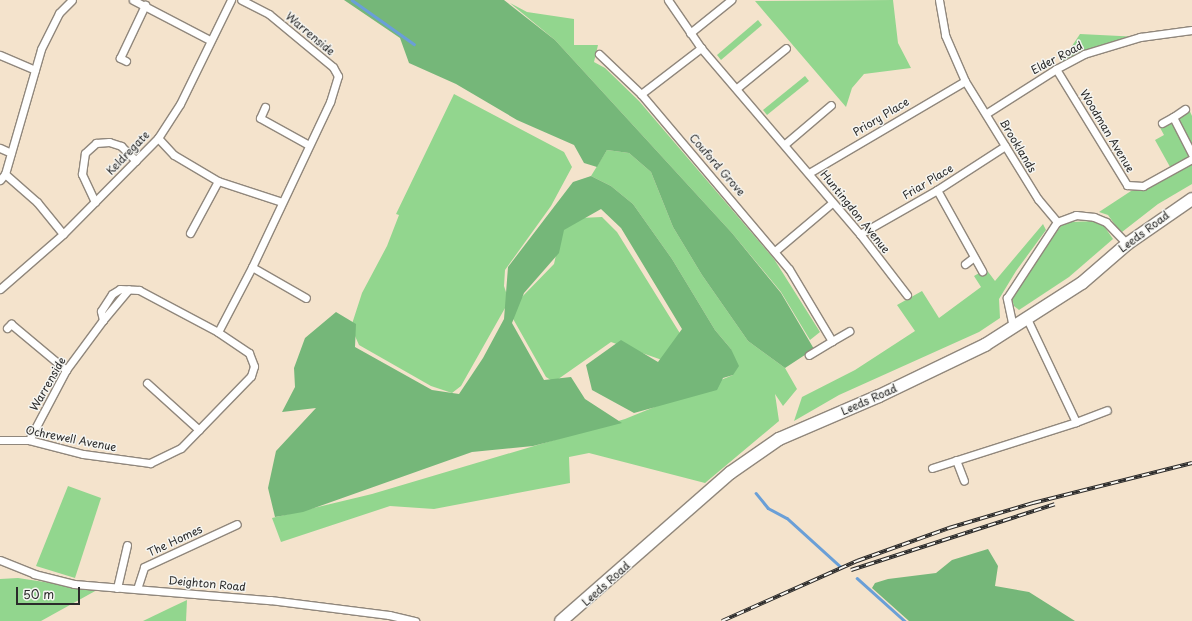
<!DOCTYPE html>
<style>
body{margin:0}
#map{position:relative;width:1192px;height:621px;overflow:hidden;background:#f4e3cc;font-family:"Playpen Sans",sans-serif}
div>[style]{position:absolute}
.green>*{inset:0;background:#92d68e}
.forest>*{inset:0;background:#75b779}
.stream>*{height:2.5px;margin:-1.25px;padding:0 1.25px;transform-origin:1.25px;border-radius:1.25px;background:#6a9fd7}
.roads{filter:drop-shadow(1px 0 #90877c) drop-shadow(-1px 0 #90877c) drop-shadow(0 1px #90877c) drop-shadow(0 -1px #90877c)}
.street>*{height:7px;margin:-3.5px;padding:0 3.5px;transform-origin:3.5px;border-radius:3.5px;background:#fff}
.primary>*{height:12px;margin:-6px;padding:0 6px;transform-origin:6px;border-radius:6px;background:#fff}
.rail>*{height:4px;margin-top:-2px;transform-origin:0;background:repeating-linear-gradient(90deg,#f6f6f2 0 8px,#2b2b2b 0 16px);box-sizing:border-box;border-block:1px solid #2b2b2b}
span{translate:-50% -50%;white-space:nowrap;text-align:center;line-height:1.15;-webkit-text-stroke:3px #f6f6f2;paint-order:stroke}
.street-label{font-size:11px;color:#2b2b2b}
.scale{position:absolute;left:16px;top:587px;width:64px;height:18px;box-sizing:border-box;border:2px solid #2b2b2b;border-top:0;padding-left:5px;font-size:12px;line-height:14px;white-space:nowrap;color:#2b2b2b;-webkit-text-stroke:3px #f6f6f2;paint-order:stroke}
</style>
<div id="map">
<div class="green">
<i style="clip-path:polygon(893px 0,898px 43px,911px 68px,864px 74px,852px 88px,846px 107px,755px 1px)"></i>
<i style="clip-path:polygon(510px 3px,527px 12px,574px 19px,574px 45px,598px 45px,594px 62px,605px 68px,639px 101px,774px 259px,820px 332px,810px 340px,781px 292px,732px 233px,555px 40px)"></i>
<i style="clip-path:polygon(758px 20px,762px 25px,721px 60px,717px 55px)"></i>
<i style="clip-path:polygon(1080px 34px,1140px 37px,1058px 67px)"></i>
<i style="clip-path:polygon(805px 76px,809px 81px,767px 115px,763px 110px)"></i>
<i style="clip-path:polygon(454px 94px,564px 152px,572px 167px,551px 206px,505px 270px,504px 286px,509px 301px,461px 386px,452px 393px,431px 386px,359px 345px,351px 327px,362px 293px,387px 246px,399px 215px,396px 214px)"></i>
<i style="clip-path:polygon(1187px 105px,1192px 116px,1192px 184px,1158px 204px,1122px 232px,1118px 229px,1108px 215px,1099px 212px,1131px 191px,1149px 188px,1174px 174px,1155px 140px,1164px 135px,1158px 124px)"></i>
<i style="clip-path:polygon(607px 150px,629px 153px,651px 172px,673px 227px,702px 275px,748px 341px,785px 368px,797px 389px,783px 406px,775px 394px,779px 421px,705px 483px,589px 453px,569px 457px,570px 483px,434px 509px,390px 506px,281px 542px,272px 518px,372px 494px,625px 419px,733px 375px,731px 349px,715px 330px,672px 259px,633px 204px,611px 186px,591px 176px)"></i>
<i style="clip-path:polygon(602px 217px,617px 232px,681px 335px,662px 360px,611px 342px,554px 382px,546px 377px,512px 317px,519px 300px,554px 264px,562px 228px,580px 218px)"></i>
<i style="clip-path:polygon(1096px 221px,1104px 226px,1113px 239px,1069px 277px,1019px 310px,1014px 306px,1012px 299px,1016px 288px,1061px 226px,1070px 222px)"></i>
<i style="clip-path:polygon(1043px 224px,1046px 230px,1016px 271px,999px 299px,1000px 318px,979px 332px,839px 395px,794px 421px,802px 397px,855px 370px,915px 331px,897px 305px,922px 291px,939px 318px,981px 287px,974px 276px,986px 269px,995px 281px)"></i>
<i style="clip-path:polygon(68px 486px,101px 498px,75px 578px,36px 566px)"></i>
<i style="clip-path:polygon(18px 578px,97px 590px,41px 621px,0 621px,0 579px)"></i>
<i style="clip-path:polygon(187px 600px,186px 621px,143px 621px,170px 608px)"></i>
</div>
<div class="forest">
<i style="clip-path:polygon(344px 0,504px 0,555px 40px,732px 233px,781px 293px,814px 349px,785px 368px,748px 341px,702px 275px,673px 227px,651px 172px,629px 153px,607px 150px,597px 167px,584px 163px,574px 145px,517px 120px,456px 84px,409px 63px,400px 38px)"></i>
<i style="clip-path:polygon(591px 176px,611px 186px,633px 204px,672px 259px,715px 330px,731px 349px,739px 366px,733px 375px,723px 378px,717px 390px,634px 413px,592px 390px,586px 365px,621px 340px,658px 362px,682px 329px,621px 228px,601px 209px,564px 230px,559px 253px,524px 293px,512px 323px,544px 380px,571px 377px,585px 399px,622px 423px,533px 446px,472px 452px,303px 512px,275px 517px,268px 488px,276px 451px,316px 408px,282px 412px,295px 387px,294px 368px,305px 338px,336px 312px,356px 324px,355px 347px,432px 390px,459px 394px,483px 358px,504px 319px,508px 267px,573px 182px)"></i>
<i style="clip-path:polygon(988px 549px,998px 566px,995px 586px,1029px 592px,1075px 621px,909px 621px,872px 588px,875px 583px,888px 579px,936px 573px,952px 560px)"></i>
</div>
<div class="stream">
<i style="left:352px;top:0;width:76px;rotate:35.4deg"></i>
<i style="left:756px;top:493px;width:19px;rotate:51deg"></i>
<i style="left:768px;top:508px;width:21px;rotate:28deg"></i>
<i style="left:787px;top:518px;width:72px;rotate:42.2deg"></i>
<i style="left:857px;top:578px;width:64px;rotate:41.9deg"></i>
</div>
<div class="roads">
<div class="street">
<i style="left:133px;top:0;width:87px;rotate:27.5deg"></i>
<i style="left:668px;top:0;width:58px;rotate:55.5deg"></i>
<i style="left:701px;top:48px;width:245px;rotate:49.5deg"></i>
<i style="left:860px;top:234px;width:77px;rotate:52.4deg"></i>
<i style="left:939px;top:0;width:36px;rotate:80deg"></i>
<i style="left:945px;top:35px;width:50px;rotate:66.5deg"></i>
<i style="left:965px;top:81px;width:139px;rotate:58.3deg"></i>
<i style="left:1038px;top:199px;width:30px;rotate:50deg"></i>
<i style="left:690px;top:33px;width:53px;rotate:-38.8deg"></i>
<i style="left:599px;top:54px;width:58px;rotate:43.6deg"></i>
<i style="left:641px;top:94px;width:76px;rotate:-37.5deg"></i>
<i style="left:0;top:55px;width:38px;rotate:23deg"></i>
<i style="left:126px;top:61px;width:7px;rotate:-153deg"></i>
<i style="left:120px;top:58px;width:59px;rotate:-64.7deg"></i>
<i style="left:1056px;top:69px;width:136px;rotate:58.5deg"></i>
<i style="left:1127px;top:185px;width:16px;rotate:4deg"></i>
<i style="left:1143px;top:186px;width:56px;rotate:-28.9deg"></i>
<i style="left:737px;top:88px;width:63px;rotate:-39.2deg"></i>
<i style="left:641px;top:94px;width:229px;rotate:49.8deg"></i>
<i style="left:789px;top:269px;width:84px;rotate:59.2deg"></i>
<i style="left:832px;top:341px;width:27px;rotate:149deg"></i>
<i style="left:265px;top:107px;width:12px;rotate:114deg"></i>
<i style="left:260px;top:118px;width:56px;rotate:28.9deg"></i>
<i style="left:1185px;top:109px;width:14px;rotate:146deg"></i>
<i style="left:1173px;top:117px;width:42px;rotate:62.8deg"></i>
<i style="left:987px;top:113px;width:82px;rotate:-32.5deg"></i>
<i style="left:1056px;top:69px;width:32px;rotate:-28deg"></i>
<i style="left:1084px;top:54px;width:59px;rotate:-16.9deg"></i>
<i style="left:1140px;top:37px;width:52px;rotate:-7.7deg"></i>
<i style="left:1162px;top:123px;width:13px;rotate:-29deg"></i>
<i style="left:158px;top:138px;width:23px;rotate:47deg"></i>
<i style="left:174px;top:155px;width:51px;rotate:30.6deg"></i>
<i style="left:218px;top:181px;width:67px;rotate:18.2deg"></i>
<i style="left:785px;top:144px;width:60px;rotate:-40.3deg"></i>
<i style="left:0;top:148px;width:12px;rotate:24deg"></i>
<i style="left:809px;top:173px;width:181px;rotate:-30.5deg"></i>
<i style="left:5px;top:174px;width:43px;rotate:41.2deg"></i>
<i style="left:37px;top:202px;width:41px;rotate:50.9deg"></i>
<i style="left:0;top:180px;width:8px;rotate:-50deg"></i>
<i style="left:5px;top:174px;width:130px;rotate:-73.9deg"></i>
<i style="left:41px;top:49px;width:40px;rotate:-63.4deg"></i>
<i style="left:59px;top:13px;width:18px;rotate:-45deg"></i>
<i style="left:937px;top:190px;width:93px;rotate:60.9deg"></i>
<i style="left:95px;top:202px;width:31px;rotate:-115deg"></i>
<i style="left:82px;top:174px;width:21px;rotate:-82deg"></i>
<i style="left:85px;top:153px;width:15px;rotate:-42deg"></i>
<i style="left:96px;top:143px;width:13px;rotate:-4deg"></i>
<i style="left:109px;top:142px;width:13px;rotate:18deg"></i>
<i style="left:121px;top:146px;width:21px;rotate:45deg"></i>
<i style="left:190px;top:233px;width:59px;rotate:-61.7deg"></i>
<i style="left:860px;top:234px;width:89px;rotate:-29.7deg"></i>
<i style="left:937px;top:190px;width:81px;rotate:-32.9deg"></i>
<i style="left:775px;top:251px;width:75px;rotate:-40.1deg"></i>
<i style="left:965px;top:264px;width:11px;rotate:-38deg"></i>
<i style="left:252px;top:267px;width:62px;rotate:29.9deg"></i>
<i style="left:0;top:289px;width:84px;rotate:-41.1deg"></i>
<i style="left:63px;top:234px;width:135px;rotate:-45.3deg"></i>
<i style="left:158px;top:138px;width:40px;rotate:-57.1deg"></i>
<i style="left:180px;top:104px;width:116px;rotate:-63.9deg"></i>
<i style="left:103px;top:320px;width:40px;rotate:-50deg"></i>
<i style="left:1013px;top:327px;width:30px;rotate:-102deg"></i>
<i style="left:1007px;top:298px;width:91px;rotate:-56.7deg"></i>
<i style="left:1057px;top:222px;width:20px;rotate:-20deg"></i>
<i style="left:1076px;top:215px;width:18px;rotate:6deg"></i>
<i style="left:1094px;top:217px;width:13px;rotate:23deg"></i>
<i style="left:1106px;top:222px;width:30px;rotate:46deg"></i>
<i style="left:7px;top:328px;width:6px;rotate:-45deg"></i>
<i style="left:11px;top:324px;width:72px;rotate:39.9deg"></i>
<i style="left:832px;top:341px;width:20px;rotate:-30deg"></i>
<i style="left:147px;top:383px;width:70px;rotate:42.1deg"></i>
<i style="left:1076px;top:422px;width:33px;rotate:-21deg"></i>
<i style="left:0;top:440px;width:29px"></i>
<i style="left:29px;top:440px;width:56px;rotate:14.5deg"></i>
<i style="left:83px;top:454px;width:68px;rotate:7.7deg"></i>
<i style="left:150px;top:463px;width:34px;rotate:-26deg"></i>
<i style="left:181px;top:448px;width:100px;rotate:-45.8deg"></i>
<i style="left:251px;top:376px;width:10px;rotate:-73deg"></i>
<i style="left:254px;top:366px;width:14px;rotate:-111deg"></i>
<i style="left:249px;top:353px;width:37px;rotate:-146deg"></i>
<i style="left:29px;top:440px;width:79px;rotate:-62.1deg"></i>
<i style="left:66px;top:370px;width:62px;rotate:-53.5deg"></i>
<i style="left:103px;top:320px;width:9px;rotate:-103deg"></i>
<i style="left:101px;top:311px;width:20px;rotate:-57deg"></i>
<i style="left:112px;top:294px;width:9px;rotate:-32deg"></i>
<i style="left:120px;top:289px;width:19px;rotate:3deg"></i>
<i style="left:139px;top:290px;width:89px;rotate:28deg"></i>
<i style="left:218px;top:332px;width:73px;rotate:-62.4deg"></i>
<i style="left:252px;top:267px;width:183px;rotate:-64.7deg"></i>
<i style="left:330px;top:102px;width:27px;rotate:-73deg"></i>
<i style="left:338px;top:76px;width:10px;rotate:-119deg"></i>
<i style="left:333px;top:67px;width:83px;rotate:-140.4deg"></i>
<i style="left:269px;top:14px;width:31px;rotate:-153deg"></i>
<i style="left:956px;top:460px;width:22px;rotate:69deg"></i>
<i style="left:932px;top:468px;width:151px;rotate:-17.7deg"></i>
<i style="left:1076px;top:422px;width:114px;rotate:-115.4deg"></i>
<i style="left:0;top:560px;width:37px;rotate:22deg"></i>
<i style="left:34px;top:574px;width:41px;rotate:14deg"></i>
<i style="left:74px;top:584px;width:197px;rotate:4.7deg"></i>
<i style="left:270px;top:600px;width:120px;rotate:7.2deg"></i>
<i style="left:389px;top:615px;width:27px;rotate:13deg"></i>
<i style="left:117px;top:588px;width:44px;rotate:-76.9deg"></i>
<i style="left:137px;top:589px;width:23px;rotate:-72deg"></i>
<i style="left:144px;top:567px;width:102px;rotate:-24.8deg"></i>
</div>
<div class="primary">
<i style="left:561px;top:621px;width:225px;rotate:-41.2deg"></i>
<i style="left:730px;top:473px;width:60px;rotate:-34.8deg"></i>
<i style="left:779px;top:439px;width:109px;rotate:-23.3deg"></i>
<i style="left:879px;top:396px;width:118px;rotate:-25.7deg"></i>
<i style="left:985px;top:345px;width:115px;rotate:-32.6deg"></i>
<i style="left:1082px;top:283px;width:60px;rotate:-40.9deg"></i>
<i style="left:1127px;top:244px;width:79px;rotate:-34.7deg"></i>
</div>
</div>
<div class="rail">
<i style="left:851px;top:570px;width:214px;rotate:-17.9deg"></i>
<i style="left:722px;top:621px;width:148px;rotate:-24deg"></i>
<i style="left:857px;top:561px;width:98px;rotate:-19.7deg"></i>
<i style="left:949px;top:528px;width:88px;rotate:-16.6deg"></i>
<i style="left:1033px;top:503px;width:164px;rotate:-14.1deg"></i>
</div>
<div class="street-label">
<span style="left:310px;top:34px;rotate:40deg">Warrenside</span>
<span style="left:1057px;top:58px;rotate:-28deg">Elder Road</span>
<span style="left:881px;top:117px;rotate:-31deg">Priory Place</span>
<span style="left:1107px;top:131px;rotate:59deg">Woodman Avenue</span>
<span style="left:1018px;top:146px;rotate:59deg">Brooklands</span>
<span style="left:128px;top:153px;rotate:-46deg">Keldregate</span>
<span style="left:717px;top:165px;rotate:49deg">Couford Grove</span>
<span style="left:928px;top:182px;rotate:-31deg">Friar Place</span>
<span style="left:855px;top:212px;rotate:51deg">Huntingdon Avenue</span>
<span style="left:1144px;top:232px;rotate:-37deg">Leeds Road</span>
<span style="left:48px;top:384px;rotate:-60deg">Warrenside</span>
<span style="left:869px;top:400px;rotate:-24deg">Leeds Road</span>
<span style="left:71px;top:439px;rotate:11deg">Ochrewell Avenue</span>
<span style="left:175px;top:541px;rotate:-25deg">The Homes</span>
<span style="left:207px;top:584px;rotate:5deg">Deighton Road</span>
<span style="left:606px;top:584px;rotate:-42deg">Leeds Road</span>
</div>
<div class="scale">50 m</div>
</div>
